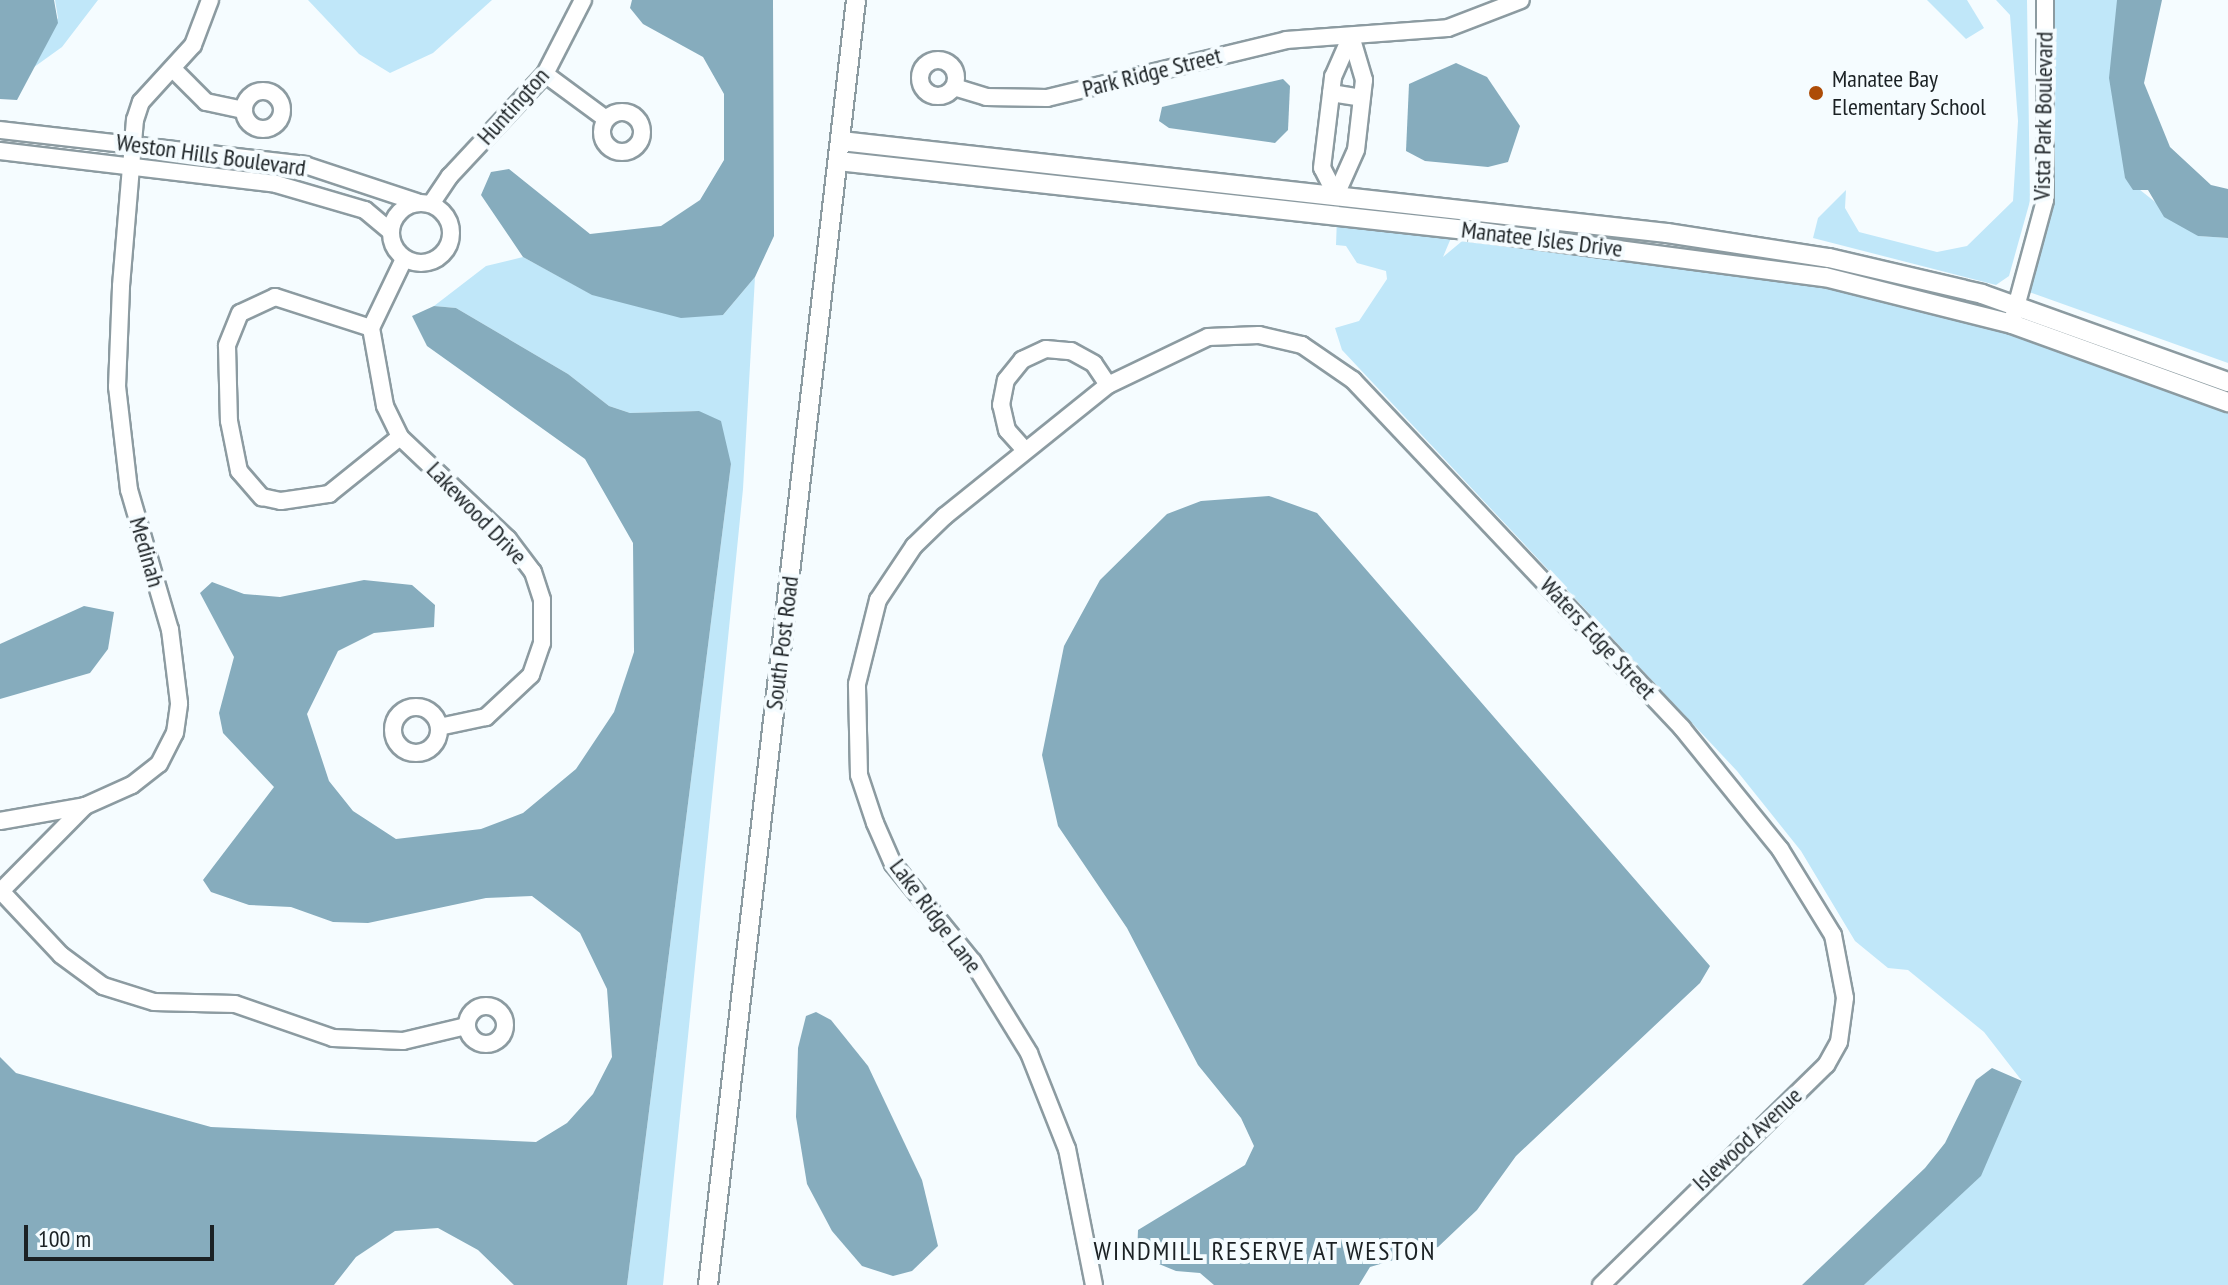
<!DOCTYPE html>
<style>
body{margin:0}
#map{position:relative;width:2228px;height:1285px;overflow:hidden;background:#f5fcff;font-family:"PT Sans Narrow",sans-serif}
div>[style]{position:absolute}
.green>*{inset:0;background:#c0e7f9}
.water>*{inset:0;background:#86acbd}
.roads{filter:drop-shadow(2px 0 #8c9ba1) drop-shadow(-2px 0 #8c9ba1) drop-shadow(0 2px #8c9ba1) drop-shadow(0 -2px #8c9ba1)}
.minor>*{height:16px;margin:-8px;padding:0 8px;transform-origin:8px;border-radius:8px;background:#fff}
.minor>.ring{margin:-8px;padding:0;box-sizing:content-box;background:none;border:16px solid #fff;border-radius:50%}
.tertiary>*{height:18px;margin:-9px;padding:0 9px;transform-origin:9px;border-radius:9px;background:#fff}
.dots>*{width:22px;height:22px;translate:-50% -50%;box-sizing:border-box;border:4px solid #f5fcff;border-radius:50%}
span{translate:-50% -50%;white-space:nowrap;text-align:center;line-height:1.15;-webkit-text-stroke:8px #f5fcff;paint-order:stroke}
.street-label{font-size:24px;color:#1b2124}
.poi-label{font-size:24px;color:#1b2124}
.left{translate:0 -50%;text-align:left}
.neighbourhood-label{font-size:26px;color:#1b2124;letter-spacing:2px}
.scale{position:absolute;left:24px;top:1225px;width:190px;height:36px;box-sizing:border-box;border:4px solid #1b2124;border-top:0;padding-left:10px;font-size:24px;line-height:28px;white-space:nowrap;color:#1b2124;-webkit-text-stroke:6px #f5fcff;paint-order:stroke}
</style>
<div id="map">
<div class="green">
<i style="clip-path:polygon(55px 0,98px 0,62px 47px,30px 70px,58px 18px)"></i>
<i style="clip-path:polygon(308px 0,492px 0,433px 53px,390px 73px,359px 54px)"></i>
<i style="clip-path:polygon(1927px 0,1967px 0,1984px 28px,1966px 39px)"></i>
<i style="clip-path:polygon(1996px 0,2027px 0,2030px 201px,2009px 276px,1996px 285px,1813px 238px,1818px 218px,1846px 190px,1845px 208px,1859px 232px,1937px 252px,1967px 246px,2013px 201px,2018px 121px,2010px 15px)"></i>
<i style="clip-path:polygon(2045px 0,2117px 0,2125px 178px,2198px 236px,2228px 238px,2228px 363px,2021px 289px,2045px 200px)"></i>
<i style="clip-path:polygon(1337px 217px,1451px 238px,1443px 257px,1473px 232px,1664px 254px,2012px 324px,2228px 402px,2228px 1285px,1864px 1285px,1980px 1176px,2022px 1081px,1984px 1032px,1908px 970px,1888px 968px,1855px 941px,1801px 851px,1737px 771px,1342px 350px,1335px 328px,1359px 321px,1387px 279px,1386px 271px,1357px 263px,1346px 246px,1336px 245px)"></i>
<i style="clip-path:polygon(523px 257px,593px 295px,723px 315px,755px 277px,743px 489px,663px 1285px,627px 1285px,731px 464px,699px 411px,630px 413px,609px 406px,568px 374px,456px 308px,434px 306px,486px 266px)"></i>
</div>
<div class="water">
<i style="clip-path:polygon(0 0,54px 0,58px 23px,17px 100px,0 99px)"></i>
<i style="clip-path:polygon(632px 0,773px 0,774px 236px,755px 277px,723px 315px,681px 318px,592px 295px,523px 257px,481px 195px,491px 172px,509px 169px,590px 234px,661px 226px,700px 200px,724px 160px,724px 94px,703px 57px,643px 24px,630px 8px)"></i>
<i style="clip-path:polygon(2117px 0,2162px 0,2144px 83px,2170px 147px,2211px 185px,2228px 189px,2228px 238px,2198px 236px,2164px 217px,2148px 190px,2133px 190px,2125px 178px,2109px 78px)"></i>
<i style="clip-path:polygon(1456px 63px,1487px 77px,1520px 126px,1508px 162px,1488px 167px,1425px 161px,1406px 151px,1409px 84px)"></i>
<i style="clip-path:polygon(1283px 79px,1290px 86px,1288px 130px,1275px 143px,1169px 128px,1159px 121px,1162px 107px)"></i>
<i style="clip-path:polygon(434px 306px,456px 308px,568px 374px,609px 406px,630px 413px,699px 411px,721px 421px,731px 464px,627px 1285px,514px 1285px,478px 1250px,438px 1228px,395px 1231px,356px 1257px,334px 1285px,0 1285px,0 1057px,16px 1073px,211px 1127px,536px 1142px,567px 1123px,593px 1094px,612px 1057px,607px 989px,580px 933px,532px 896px,486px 898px,368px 923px,333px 922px,291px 907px,249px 905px,211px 892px,203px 880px,274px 787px,223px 733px,219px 713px,234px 657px,200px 593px,212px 582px,244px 594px,280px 597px,364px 580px,412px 585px,435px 605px,434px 627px,374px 633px,338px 651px,307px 714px,329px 781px,353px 811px,396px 839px,481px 829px,523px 813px,576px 769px,614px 712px,634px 652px,633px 543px,585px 459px,427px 346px,412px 316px)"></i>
<i style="clip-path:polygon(1269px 496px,1317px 513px,1710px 966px,1700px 983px,1516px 1156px,1477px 1210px,1438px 1247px,1370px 1267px,1359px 1285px,1214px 1285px,1200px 1273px,1176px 1271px,1137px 1255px,1138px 1230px,1245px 1165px,1254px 1146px,1241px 1118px,1198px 1065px,1127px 928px,1058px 826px,1042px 755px,1064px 646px,1100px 580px,1167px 514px,1201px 501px)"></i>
<i style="clip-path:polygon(84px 606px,114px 612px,108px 649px,90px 673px,0 699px,0 644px)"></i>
<i style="clip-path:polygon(816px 1012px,831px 1020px,868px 1066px,922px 1180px,938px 1246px,912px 1271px,893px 1276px,862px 1266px,832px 1231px,807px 1184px,796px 1117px,798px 1048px,806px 1016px)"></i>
<i style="clip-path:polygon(1992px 1068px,2022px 1081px,1981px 1176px,1864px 1285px,1802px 1285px,1925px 1168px,1945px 1143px,1976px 1080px)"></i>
</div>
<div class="roads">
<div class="minor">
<i style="left:1351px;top:36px;width:46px;rotate:73.5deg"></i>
<i style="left:1364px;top:80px;width:70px;rotate:96.5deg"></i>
<i style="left:1356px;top:150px;width:49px;rotate:114deg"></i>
<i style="left:1336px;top:195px;width:30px;rotate:-117deg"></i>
<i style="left:1322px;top:168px;width:92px;rotate:-83.1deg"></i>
<i style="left:1333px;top:77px;width:45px;rotate:-66.3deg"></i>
<i class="ring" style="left:920px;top:60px;width:20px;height:20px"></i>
<i style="left:175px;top:71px;width:44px;rotate:45deg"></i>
<i style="left:206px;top:102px;width:39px;rotate:12deg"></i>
<i style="left:545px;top:74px;width:76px;rotate:36.4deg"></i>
<i style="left:954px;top:87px;width:34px;rotate:17deg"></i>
<i style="left:986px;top:97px;width:61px;rotate:0.9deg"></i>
<i style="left:1047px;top:98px;width:246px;rotate:-13.6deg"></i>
<i style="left:1286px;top:40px;width:162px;rotate:-4.2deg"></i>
<i style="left:1448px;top:28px;width:78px;rotate:-21deg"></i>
<i class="ring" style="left:244px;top:91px;width:22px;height:22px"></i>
<i style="left:1331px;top:93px;width:31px;rotate:9deg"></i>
<i class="ring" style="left:602px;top:112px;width:24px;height:24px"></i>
<i style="left:0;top:130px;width:307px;rotate:6.5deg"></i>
<i style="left:305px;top:165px;width:118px;rotate:18.3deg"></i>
<i style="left:0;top:151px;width:278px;rotate:6.8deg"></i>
<i style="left:276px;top:184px;width:93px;rotate:16.3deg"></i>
<i style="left:365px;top:210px;width:34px;rotate:40deg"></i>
<i class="ring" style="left:391px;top:203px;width:44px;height:44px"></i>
<i style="left:431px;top:204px;width:34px;rotate:-56deg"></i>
<i style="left:450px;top:176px;width:139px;rotate:-47deg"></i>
<i style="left:545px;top:74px;width:83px;rotate:-62.8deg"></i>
<i style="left:404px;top:259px;width:76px;rotate:115.6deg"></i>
<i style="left:371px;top:328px;width:79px;rotate:79.8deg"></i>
<i style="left:385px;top:406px;width:34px;rotate:64deg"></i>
<i style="left:400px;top:437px;width:149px;rotate:43.4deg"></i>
<i style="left:508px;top:539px;width:41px;rotate:52.9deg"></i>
<i style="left:533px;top:572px;width:29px;rotate:72deg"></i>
<i style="left:542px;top:600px;width:43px;rotate:90deg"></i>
<i style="left:542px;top:643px;width:34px;rotate:109deg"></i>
<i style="left:531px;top:675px;width:62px;rotate:137deg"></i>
<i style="left:486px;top:717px;width:48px;rotate:168deg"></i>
<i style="left:2013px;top:318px;width:122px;rotate:-74.8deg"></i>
<i style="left:2045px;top:200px;width:200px;rotate:-90deg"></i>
<i style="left:371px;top:328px;width:101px;rotate:-162.1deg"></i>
<i style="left:275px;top:297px;width:38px;rotate:155deg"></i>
<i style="left:240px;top:313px;width:35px;rotate:112deg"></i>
<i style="left:227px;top:346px;width:75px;rotate:88.5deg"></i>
<i style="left:229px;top:421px;width:51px;rotate:78.7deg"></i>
<i style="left:239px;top:471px;width:35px;rotate:49deg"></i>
<i style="left:262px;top:497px;width:19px;rotate:12deg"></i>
<i style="left:281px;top:501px;width:49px;rotate:-8.3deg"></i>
<i style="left:329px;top:494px;width:91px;rotate:-38.8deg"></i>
<i style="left:1024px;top:449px;width:25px;rotate:-132deg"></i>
<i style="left:1007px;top:430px;width:26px;rotate:-103deg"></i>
<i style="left:1001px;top:405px;width:25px;rotate:-79deg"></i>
<i style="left:1006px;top:380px;width:26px;rotate:-51deg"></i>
<i style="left:1022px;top:360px;width:26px;rotate:-25deg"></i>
<i style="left:1046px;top:349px;width:25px;rotate:5deg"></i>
<i style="left:1071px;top:351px;width:26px;rotate:29deg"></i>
<i style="left:1094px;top:364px;width:25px;rotate:56deg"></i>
<i class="ring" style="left:393px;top:707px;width:30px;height:30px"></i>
<i style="left:0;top:821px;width:86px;rotate:-10deg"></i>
<i style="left:85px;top:806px;width:51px;rotate:-24.1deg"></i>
<i style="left:132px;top:785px;width:34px;rotate:-38deg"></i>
<i style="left:159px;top:764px;width:35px;rotate:-63deg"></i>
<i style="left:175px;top:733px;width:30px;rotate:-82deg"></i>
<i style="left:179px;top:703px;width:74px;rotate:-97deg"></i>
<i style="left:170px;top:630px;width:146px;rotate:-106.3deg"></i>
<i style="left:129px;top:490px;width:104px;rotate:-96.6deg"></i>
<i style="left:117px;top:387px;width:101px;rotate:-87.7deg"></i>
<i style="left:121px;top:286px;width:167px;rotate:-85.2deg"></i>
<i style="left:135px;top:120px;width:19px;rotate:-72deg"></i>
<i style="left:141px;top:102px;width:77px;rotate:-47.6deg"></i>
<i style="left:193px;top:45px;width:48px;rotate:-69.3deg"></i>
<i style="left:0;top:890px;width:89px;rotate:46.8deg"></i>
<i style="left:61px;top:955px;width:52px;rotate:36.4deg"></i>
<i style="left:103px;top:986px;width:53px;rotate:17.4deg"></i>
<i style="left:154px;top:1002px;width:81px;rotate:1.4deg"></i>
<i style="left:235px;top:1004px;width:104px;rotate:19.1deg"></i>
<i style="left:333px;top:1038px;width:70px;rotate:2.5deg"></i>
<i style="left:403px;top:1041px;width:65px;rotate:-13.4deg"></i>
<i style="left:1px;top:891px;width:120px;rotate:-45.3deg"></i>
<i class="ring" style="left:467px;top:1006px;width:22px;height:22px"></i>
<i style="left:1094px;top:1285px;width:139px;rotate:-101.2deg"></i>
<i style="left:1067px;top:1149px;width:103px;rotate:-111.6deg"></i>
<i style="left:1029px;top:1053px;width:107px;rotate:-121.6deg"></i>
<i style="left:973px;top:962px;width:127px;rotate:-129.2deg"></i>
<i style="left:893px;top:864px;width:45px;rotate:-113.7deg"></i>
<i style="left:875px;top:823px;width:51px;rotate:-108.4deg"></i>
<i style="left:859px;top:775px;width:91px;rotate:-91.3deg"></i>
<i style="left:857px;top:684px;width:87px;rotate:-76deg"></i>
<i style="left:878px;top:600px;width:65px;rotate:-56.3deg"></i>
<i style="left:914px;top:546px;width:43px;rotate:-44.1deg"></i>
<i style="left:945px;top:516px;width:209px;rotate:-38.8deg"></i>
<i style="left:1108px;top:385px;width:111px;rotate:-25.6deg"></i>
<i style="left:1208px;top:337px;width:51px;rotate:-2.2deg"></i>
<i style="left:1259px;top:335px;width:44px;rotate:13.1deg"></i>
<i style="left:1302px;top:345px;width:62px;rotate:34.5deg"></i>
<i style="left:1353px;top:380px;width:479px;rotate:46.6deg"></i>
<i style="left:1682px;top:728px;width:156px;rotate:51deg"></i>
<i style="left:1780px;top:849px;width:101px;rotate:58.4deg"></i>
<i style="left:1833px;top:935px;width:64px;rotate:79.2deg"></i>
<i style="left:1845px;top:998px;width:44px;rotate:97.8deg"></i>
<i style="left:1839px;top:1042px;width:26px;rotate:119deg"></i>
<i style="left:1826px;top:1065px;width:315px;rotate:135.6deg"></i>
</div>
<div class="tertiary">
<i style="left:841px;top:141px;width:831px;rotate:6.36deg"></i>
<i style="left:1667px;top:233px;width:164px;rotate:8.8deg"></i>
<i style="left:1829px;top:258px;width:157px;rotate:13.2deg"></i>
<i style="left:1982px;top:294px;width:261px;rotate:19.7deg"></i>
<i style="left:838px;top:161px;width:632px;rotate:6.27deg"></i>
<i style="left:1466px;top:230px;width:362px;rotate:7.5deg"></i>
<i style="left:1825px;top:277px;width:193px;rotate:14.1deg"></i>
<i style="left:2012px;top:324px;width:230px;rotate:19.9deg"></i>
<i style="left:708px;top:1285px;width:1293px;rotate:-83.43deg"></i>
</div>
</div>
<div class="dots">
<i style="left:1816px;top:93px;background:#ad4c07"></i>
</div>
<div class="street-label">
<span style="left:1152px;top:72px;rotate:-14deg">Park Ridge Street</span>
<span style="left:513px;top:106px;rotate:-48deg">Huntington</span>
<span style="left:2043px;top:116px;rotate:-89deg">Vista Park Boulevard</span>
<span style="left:211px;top:155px;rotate:8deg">Weston Hills Boulevard</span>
<span style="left:1542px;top:239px;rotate:7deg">Manatee Isles Drive</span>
<span style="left:477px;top:513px;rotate:46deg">Lakewood Drive</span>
<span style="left:147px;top:552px;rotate:74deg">Medinah</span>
<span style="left:1598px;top:638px;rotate:47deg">Waters Edge Street</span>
<span style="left:782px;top:643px;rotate:-83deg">South Post Road</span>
<span style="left:936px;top:916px;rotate:53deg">Lake Ridge Lane</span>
<span style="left:1747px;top:1139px;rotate:-43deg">Islewood Avenue</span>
</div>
<div class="poi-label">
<span class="left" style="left:1832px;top:93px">Manatee Bay<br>Elementary School</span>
</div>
<div class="neighbourhood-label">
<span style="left:1265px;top:1251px">WINDMILL RESERVE AT WESTON</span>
</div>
<div class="scale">100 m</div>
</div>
